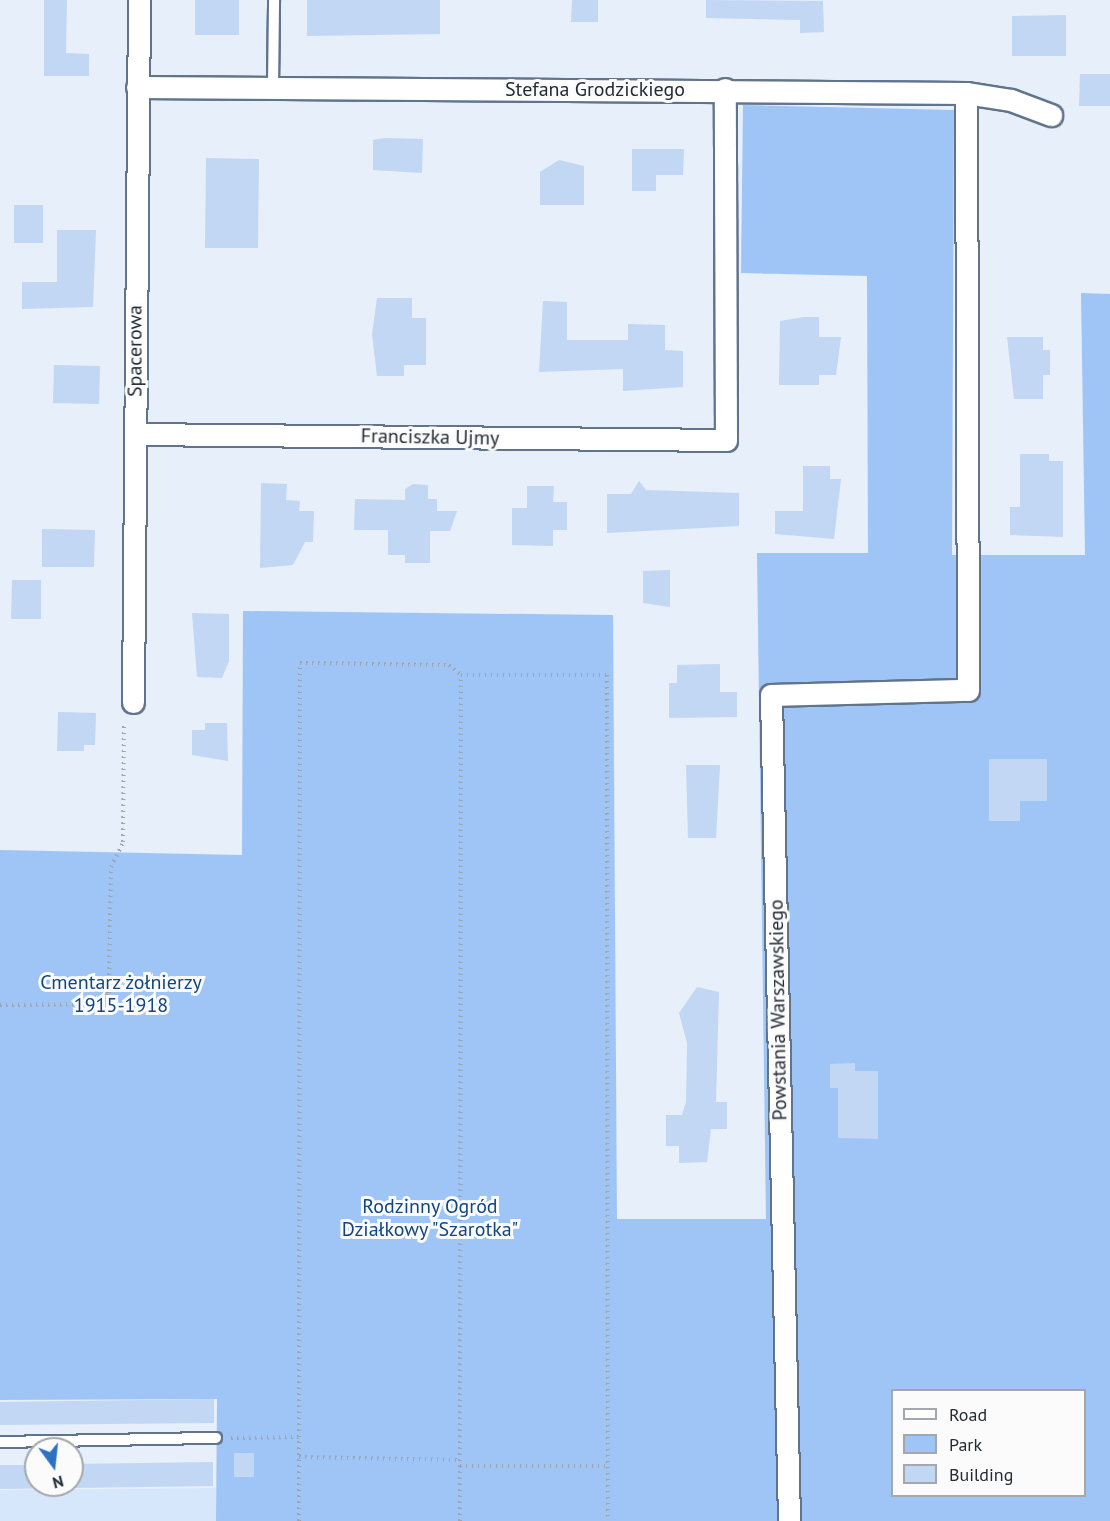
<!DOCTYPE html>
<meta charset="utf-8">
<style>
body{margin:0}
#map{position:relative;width:1110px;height:1521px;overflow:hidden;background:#e6effa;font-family:"PT Sans",sans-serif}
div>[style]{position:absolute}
.built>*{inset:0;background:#d7e7fb}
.green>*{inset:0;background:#9fc5f6}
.building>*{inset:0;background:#c1d7f3}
.path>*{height:4px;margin-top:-2px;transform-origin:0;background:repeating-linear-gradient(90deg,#9da6b0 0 1.5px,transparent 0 6px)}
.roads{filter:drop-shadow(2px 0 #61748c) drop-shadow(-2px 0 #61748c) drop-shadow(0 2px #61748c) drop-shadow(0 -2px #61748c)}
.service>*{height:10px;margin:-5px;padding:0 5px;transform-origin:5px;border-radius:5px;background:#fff}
.minor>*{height:21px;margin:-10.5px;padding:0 10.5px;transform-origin:10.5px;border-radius:10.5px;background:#fff}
span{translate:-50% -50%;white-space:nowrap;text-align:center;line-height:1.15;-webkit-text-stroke:6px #fbfbfb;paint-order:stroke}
.street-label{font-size:20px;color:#222a34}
.park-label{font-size:20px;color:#0f4682}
.legend{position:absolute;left:891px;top:1389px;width:195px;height:108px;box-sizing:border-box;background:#fbfbfb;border:2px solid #a4a7ab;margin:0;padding:8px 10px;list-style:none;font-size:18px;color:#222a34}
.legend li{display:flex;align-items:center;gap:12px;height:30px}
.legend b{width:30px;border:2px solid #a4a7ab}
.north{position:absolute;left:24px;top:1437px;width:60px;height:60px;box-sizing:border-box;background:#fbfbfb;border:2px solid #a4a7ab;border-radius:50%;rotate:165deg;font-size:16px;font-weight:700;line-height:24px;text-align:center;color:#222a34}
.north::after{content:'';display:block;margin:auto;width:21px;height:27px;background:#2c72c3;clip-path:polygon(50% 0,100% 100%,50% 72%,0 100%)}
</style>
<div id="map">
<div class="built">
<i style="clip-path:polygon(216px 1488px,216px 1521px,0 1521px,0 1490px)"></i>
</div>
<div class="green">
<i style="clip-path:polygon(evenodd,743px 105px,954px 110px,952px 555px,1085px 555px,1081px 293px,1110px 294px,1110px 1521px,216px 1521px,217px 1399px,0 1400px,0 850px,242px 855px,243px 611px,613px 615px,617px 1219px,766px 1219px,757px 553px,868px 553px,867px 276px,741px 273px,743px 105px,892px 1390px,1084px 1390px,1084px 1496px,892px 1496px,892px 1390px)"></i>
</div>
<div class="building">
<i style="clip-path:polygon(44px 0,67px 0,66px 53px,89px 54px,89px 76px,44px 76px)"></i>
<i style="clip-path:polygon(195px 0,239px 0,239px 35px,195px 35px)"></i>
<i style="clip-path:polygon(307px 0,440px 0,440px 34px,307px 36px)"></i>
<i style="clip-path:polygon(572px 0,598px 0,598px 22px,571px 22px)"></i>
<i style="clip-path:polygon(706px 0,823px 1px,824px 32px,800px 33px,800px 20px,706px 18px)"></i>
<i style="clip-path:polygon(1066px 15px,1066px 56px,1012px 56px,1012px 16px)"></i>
<i style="clip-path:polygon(1080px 74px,1110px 74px,1110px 106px,1079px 106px)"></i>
<i style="clip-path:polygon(385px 138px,423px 139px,422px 173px,373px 170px,373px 140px)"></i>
<i style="clip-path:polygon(632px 149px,684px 149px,683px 175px,656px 175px,656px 191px,632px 191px)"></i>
<i style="clip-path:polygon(206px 158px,259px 159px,258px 248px,205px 248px)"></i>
<i style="clip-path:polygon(559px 160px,584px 166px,584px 205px,540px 205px,540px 172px)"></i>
<i style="clip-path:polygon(14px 205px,43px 205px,43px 243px,14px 243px)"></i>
<i style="clip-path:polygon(57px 230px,96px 230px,93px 307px,22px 309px,22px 282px,57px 282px)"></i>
<i style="clip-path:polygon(377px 298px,412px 298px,412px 318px,426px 318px,426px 365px,404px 365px,404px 376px,377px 376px,372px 334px)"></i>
<i style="clip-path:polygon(543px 301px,567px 302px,567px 340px,628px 340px,628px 324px,665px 325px,665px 350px,683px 351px,683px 387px,623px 391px,623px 369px,539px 372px)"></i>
<i style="clip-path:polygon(804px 317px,819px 317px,819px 337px,841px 337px,836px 375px,819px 375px,819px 385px,779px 385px,780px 321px)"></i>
<i style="clip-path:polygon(1007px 337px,1043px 337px,1043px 350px,1050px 350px,1050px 375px,1043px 375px,1043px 399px,1014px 399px)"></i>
<i style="clip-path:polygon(54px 365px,100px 366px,99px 404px,53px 403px)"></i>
<i style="clip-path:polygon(1020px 454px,1049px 454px,1049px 461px,1063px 461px,1063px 537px,1010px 535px,1010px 507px,1020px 507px)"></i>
<i style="clip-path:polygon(803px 466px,830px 466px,830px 479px,841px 479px,834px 539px,775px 534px,775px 511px,803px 511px)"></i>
<i style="clip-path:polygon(639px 481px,646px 490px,739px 493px,739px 526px,607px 533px,607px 494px,631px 494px)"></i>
<i style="clip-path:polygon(261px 483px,287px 484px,286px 500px,300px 501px,299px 511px,314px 511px,313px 542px,305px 542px,293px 565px,260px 568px)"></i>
<i style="clip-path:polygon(413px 484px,428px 485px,428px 499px,437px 499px,437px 511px,457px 511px,450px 531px,430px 531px,430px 563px,405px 563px,405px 555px,388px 555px,388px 530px,354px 530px,355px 499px,405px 500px,405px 489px)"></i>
<i style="clip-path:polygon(527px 486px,554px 486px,553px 502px,567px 502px,567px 530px,553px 530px,553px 546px,512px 545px,512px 508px,527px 508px)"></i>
<i style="clip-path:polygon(42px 529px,95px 530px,94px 567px,42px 567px)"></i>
<i style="clip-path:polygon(670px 570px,670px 607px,643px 603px,643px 571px)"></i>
<i style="clip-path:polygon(12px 580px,41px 580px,41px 619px,11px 619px)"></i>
<i style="clip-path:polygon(192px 613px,229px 614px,229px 661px,222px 678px,197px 677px)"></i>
<i style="clip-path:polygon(720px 664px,720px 692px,737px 692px,737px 717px,669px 718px,669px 683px,677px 683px,677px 665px)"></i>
<i style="clip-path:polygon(58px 712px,96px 713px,95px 745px,84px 745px,84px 751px,57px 751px)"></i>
<i style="clip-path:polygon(205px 723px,227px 723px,228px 761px,192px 755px,192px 730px,205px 730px)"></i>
<i style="clip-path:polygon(989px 759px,1047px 759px,1047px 801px,1020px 801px,1020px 821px,989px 821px)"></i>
<i style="clip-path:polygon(686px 765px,720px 765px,716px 838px,688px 838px)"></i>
<i style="clip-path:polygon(697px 987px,719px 992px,716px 1102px,727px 1102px,727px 1129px,711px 1129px,707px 1162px,679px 1163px,679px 1146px,666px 1146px,666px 1115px,682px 1115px,686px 1102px,687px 1043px,679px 1013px)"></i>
<i style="clip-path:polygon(855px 1063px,855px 1071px,878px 1071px,878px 1139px,838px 1138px,838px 1088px,830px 1088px,830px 1064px)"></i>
<i style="clip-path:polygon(214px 1399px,214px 1423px,0 1425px,0 1402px)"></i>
<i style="clip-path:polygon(234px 1453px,254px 1453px,254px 1477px,234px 1477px)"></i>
<i style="clip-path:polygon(213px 1462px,213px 1486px,0 1489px,0 1465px,36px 1465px,36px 1485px,72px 1485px,72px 1464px)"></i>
</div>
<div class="path">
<i style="left:0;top:1005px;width:91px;rotate:-0.6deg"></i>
<i style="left:91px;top:1004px;width:21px;rotate:-31deg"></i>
<i style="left:109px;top:993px;width:126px;rotate:-89.1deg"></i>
<i style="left:111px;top:867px;width:28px;rotate:-64deg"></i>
<i style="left:123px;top:842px;width:119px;rotate:-89.5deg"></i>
<i style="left:231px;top:1438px;width:68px;rotate:-0.8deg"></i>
<i style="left:299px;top:1457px;width:161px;rotate:1.1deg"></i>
<i style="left:460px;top:1466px;width:148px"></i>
<i style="left:299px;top:1521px;width:858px;rotate:-89.93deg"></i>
<i style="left:300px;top:663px;width:149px;rotate:0.8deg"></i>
<i style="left:449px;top:665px;width:16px;rotate:40deg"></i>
<i style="left:461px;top:675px;width:146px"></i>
<i style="left:607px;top:675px;width:846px;rotate:89.93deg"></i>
<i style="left:460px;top:1521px;width:846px;rotate:-89.93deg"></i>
</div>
<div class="roads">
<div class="service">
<i style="left:273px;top:87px;width:87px;rotate:-89.3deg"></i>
<i style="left:0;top:1442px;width:216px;rotate:-1.1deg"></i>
</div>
<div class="minor">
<i style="left:137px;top:87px;width:829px;rotate:0.41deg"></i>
<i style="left:966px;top:93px;width:46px;rotate:8.8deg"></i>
<i style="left:1011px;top:100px;width:43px;rotate:20.6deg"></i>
<i style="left:135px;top:434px;width:591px;rotate:0.58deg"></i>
<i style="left:726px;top:440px;width:351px;rotate:-90.2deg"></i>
<i style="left:133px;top:702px;width:702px;rotate:-89.51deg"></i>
<i style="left:789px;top:1521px;width:826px;rotate:-91.25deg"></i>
<i style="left:771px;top:695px;width:197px;rotate:-1.5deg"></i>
<i style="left:968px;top:690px;width:597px;rotate:-90.19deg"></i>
</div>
</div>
<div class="street-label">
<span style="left:595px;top:89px">Stefana Grodzickiego</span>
<span style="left:135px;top:351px;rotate:-90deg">Spacerowa</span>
<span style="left:430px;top:437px;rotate:1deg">Franciszka Ujmy</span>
<span style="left:778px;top:1010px;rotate:-91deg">Powstania Warszawskiego</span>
</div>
<div class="park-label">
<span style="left:121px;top:994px">Cmentarz żołnierzy<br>1915-1918</span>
<span style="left:430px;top:1218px">Rodzinny Ogród<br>Działkowy "Szarotka"</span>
</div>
<ul class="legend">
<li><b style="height:8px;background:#fff"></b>Road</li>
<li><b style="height:16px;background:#9fc5f6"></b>Park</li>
<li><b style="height:16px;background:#c1d7f3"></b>Building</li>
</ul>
<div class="north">N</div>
</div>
